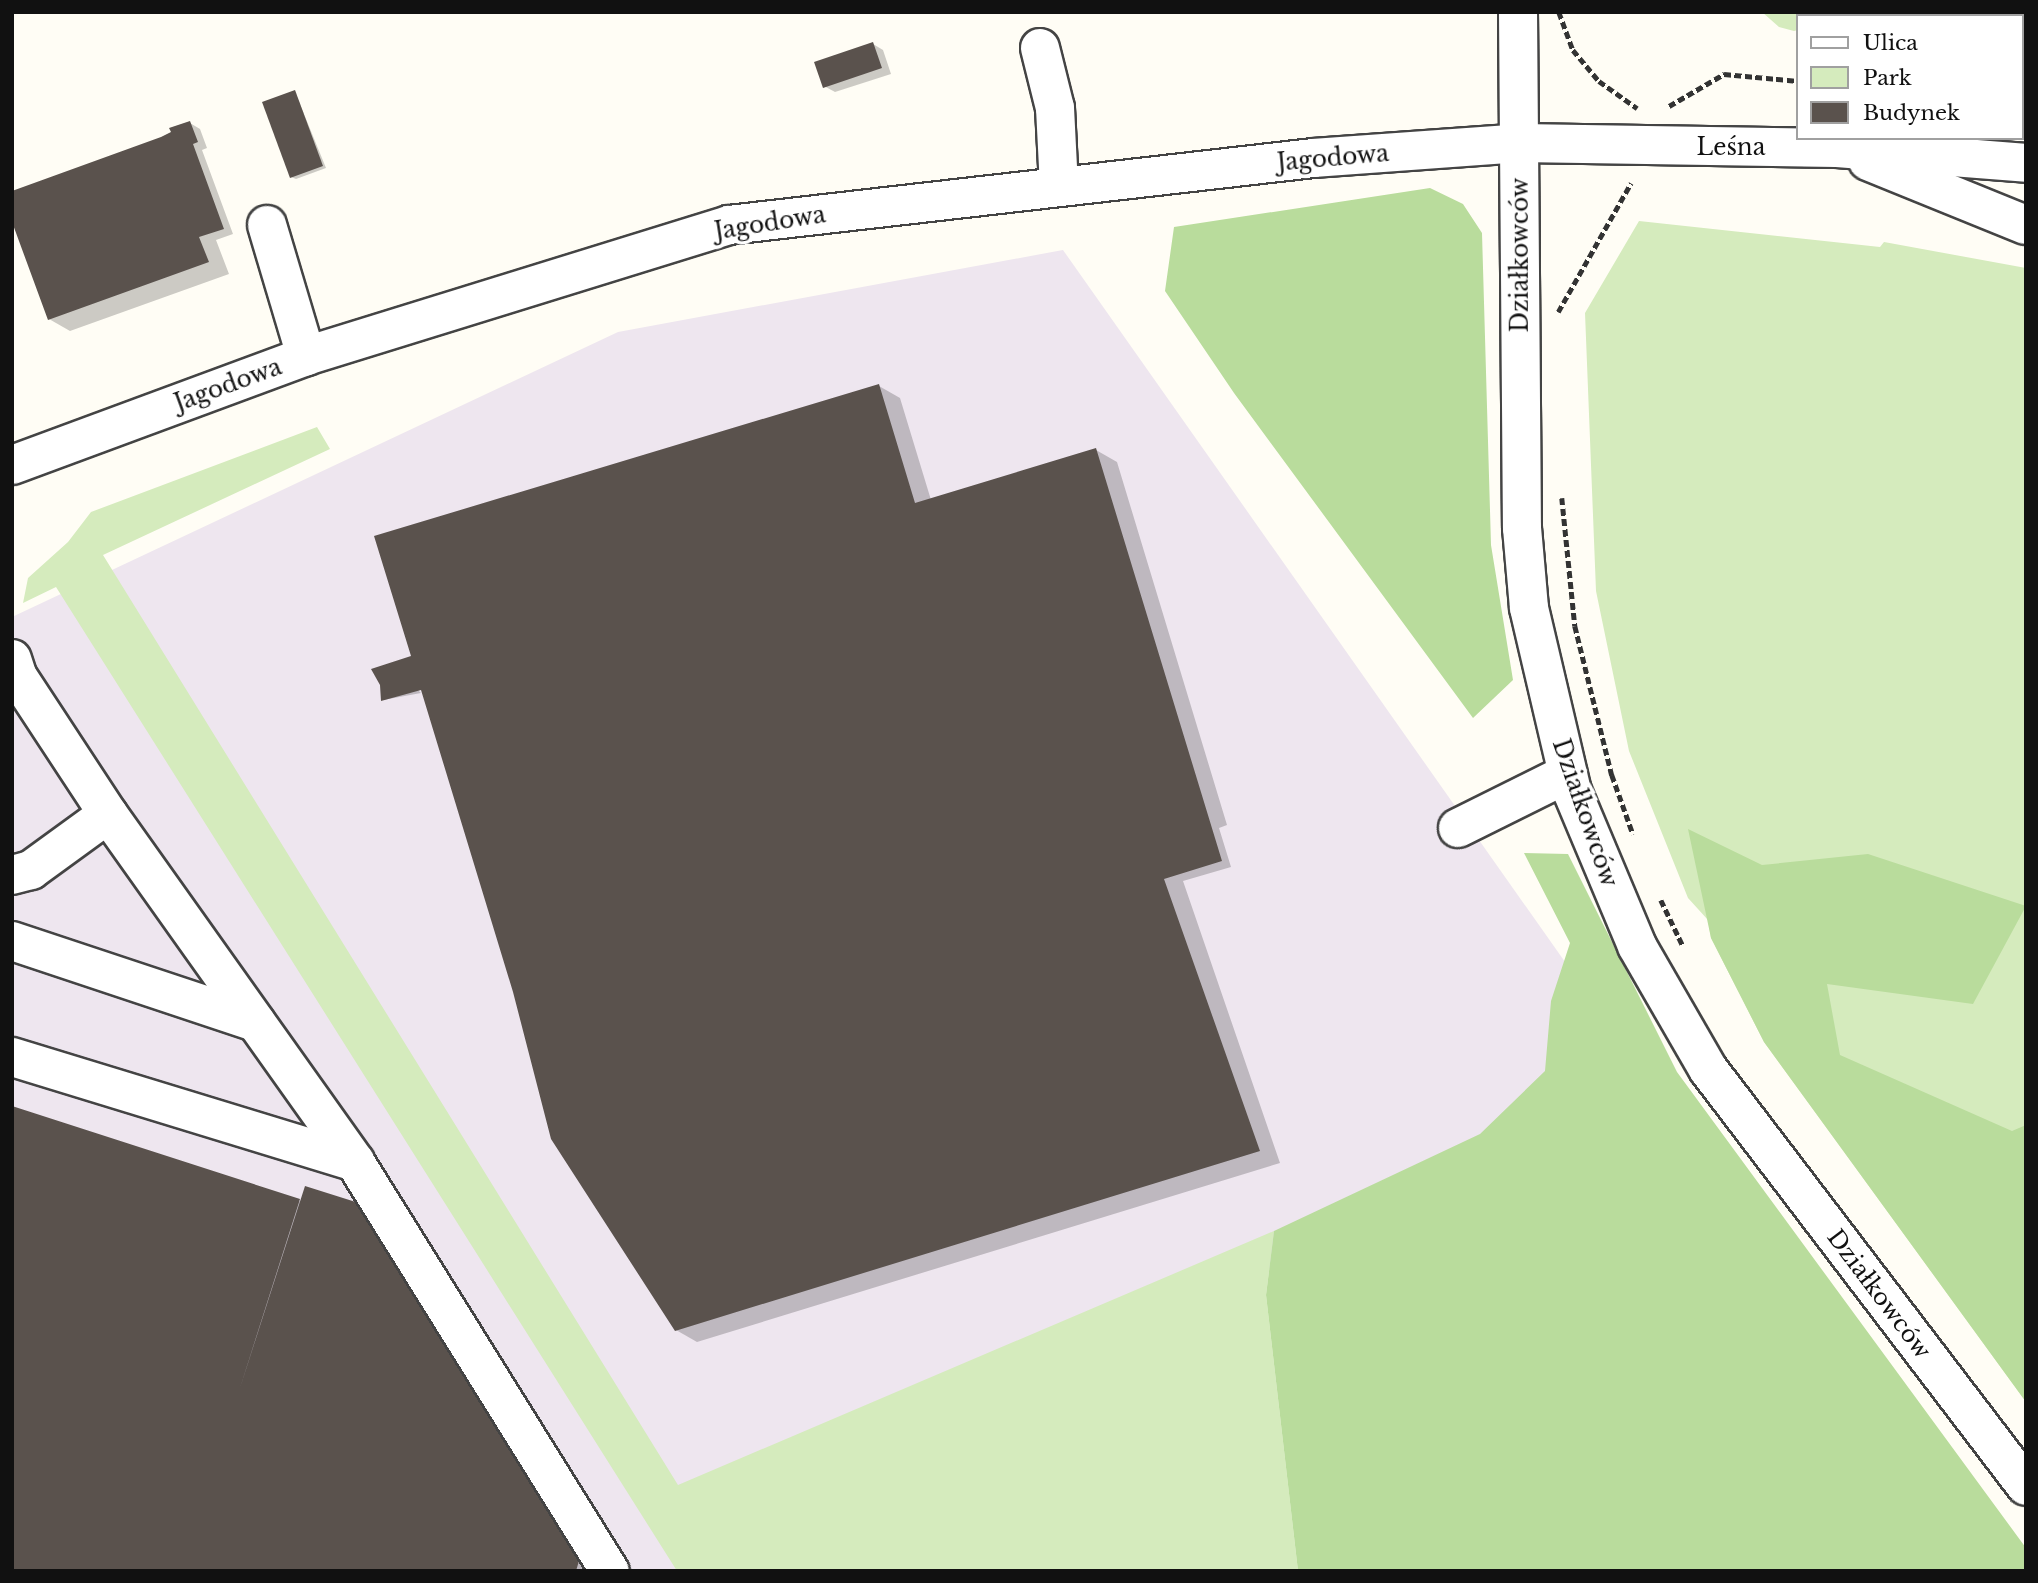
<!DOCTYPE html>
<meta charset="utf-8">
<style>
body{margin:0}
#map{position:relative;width:2038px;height:1583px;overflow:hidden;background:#fffdf5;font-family:"Libre Baskerville",serif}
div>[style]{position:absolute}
.industrial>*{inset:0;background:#eee6ef}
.green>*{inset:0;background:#d5ebbd}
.forest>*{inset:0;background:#b9dc9c}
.shadow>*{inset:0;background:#0003}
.building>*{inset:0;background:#5a524d}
.path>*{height:4.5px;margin-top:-2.25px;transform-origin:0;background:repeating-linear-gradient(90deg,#333 0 7px,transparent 0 10.5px)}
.roads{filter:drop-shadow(2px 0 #444) drop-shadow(-2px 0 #444) drop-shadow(0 2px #444) drop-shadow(0 -2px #444)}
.minor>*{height:38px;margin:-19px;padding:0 19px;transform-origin:19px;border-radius:19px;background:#fff}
span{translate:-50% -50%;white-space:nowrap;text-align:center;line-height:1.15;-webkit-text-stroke:7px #fff;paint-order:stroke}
.street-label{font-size:23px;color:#111}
.frame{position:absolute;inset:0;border:14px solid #111;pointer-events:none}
.legend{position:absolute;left:1796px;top:14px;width:228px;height:126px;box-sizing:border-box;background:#fff;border:2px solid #a0a0a0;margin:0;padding:9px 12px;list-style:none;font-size:21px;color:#111}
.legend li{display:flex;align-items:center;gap:14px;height:35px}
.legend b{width:35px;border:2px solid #a0a0a0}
</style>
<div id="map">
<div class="industrial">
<i style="clip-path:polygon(1063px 250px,1644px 1074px,690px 1571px,12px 1571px,12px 617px,618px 332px)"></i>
</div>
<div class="green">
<i style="clip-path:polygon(1762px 12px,1807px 12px,1808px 16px,1798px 16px,1798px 30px,1794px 31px,1779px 27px)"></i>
<i style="clip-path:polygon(1639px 221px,1880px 247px,1884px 242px,2026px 268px,2026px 1402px,1764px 1042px,1711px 938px,1708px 920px,1688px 898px,1629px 751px,1596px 591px,1585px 313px)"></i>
<i style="clip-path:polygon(317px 427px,330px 449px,103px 555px,678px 1485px,1274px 1231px,1266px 1295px,1298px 1571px,677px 1571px,56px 587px,23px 603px,28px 578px,68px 542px,91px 512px)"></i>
</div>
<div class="forest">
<i style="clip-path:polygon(1430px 188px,1463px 204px,1482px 233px,1491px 545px,1513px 680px,1473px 718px,1234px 393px,1165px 291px,1174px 227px)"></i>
<i style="clip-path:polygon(1688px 829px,1762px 865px,1868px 854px,2026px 906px,1973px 1004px,1827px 984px,1840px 1055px,2012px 1131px,2026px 1125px,2026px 1402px,1764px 1042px,1711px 938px)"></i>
<i style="clip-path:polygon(1524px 853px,1568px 854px,1677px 1072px,2026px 1548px,2026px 1571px,1298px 1571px,1266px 1295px,1274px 1231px,1480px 1134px,1545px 1071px,1551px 1001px,1570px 943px)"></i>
</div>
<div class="shadow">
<i style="clip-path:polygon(873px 44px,883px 50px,891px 74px,835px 92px,824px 86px)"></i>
<i style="clip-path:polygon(295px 92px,326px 168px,296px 179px,291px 177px)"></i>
<i style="clip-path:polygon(190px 123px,200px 129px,207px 148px,202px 150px,233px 234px,216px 240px,229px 274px,70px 331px,49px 319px,163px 138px)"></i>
<i style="clip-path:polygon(879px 386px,900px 398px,931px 500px,1096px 450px,1117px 462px,1227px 825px,1219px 828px,1231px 867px,1183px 881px,1280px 1163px,697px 1342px,676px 1330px,514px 992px,422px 688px,416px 688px,421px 693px,383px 700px,413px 657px)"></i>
<i style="clip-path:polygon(12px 1108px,302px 1202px,585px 1558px,581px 1571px,12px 1571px)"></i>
</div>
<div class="building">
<i style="clip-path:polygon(873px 42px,882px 68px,823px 88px,814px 62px)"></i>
<i style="clip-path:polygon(295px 90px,323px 166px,290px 178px,262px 102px)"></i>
<i style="clip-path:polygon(190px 121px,198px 142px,193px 144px,224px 229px,199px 237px,209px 262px,48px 320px,12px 222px,12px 191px,161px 137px,171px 132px,169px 128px)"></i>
<i style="clip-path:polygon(879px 384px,915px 503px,1096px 448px,1222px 861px,1164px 879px,1260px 1151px,675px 1331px,551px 1139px,513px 992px,421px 690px,381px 701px,380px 685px,371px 669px,411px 656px,374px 536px)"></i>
<i style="clip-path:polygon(12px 1106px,300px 1199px,239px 1391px,305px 1186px,362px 1204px,581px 1554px,576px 1571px,12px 1571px)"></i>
</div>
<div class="path">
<i style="left:1559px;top:12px;width:40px;rotate:69.8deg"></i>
<i style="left:1573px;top:50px;width:40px;rotate:50deg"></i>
<i style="left:1599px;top:81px;width:47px;rotate:35.4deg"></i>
<i style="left:2022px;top:102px;width:4px"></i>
<i style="left:1669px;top:106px;width:64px;rotate:-30.2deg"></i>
<i style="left:1724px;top:74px;width:74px;rotate:5.4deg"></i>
<i style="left:1558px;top:312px;width:148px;rotate:-60.5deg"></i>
<i style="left:1562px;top:498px;width:129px;rotate:84.2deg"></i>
<i style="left:1575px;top:626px;width:154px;rotate:76.1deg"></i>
<i style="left:1612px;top:775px;width:63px;rotate:70.4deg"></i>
<i style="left:1661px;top:900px;width:51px;rotate:64.4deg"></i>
</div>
<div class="roads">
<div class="minor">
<i style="left:1518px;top:12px;width:516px;rotate:89.56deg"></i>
<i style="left:1522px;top:528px;width:80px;rotate:85deg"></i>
<i style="left:1529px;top:608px;width:188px;rotate:76.8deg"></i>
<i style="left:1572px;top:791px;width:168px;rotate:67.2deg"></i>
<i style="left:1637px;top:946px;width:142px;rotate:60deg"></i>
<i style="left:1708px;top:1069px;width:524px;rotate:52.67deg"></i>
<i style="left:1040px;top:48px;width:62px;rotate:76deg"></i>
<i style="left:1055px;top:108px;width:78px;rotate:87.1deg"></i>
<i style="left:1868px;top:161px;width:170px;rotate:22.1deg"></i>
<i style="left:267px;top:225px;width:137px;rotate:73.4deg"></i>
<i style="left:12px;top:465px;width:314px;rotate:-20.3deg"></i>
<i style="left:306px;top:356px;width:443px;rotate:-17.2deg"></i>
<i style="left:729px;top:225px;width:588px;rotate:-6.54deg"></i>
<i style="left:1313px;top:158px;width:208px;rotate:-4.1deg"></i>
<i style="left:1520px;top:143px;width:317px;rotate:0.9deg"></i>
<i style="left:1837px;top:148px;width:190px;rotate:4.5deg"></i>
<i style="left:12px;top:659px;width:19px;rotate:72deg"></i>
<i style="left:18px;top:677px;width:164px;rotate:56.7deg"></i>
<i style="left:108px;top:814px;width:427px;rotate:54.6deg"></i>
<i style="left:355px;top:1162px;width:482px;rotate:58.1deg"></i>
<i style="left:1458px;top:828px;width:122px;rotate:-26.4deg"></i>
<i style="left:12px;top:875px;width:20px;rotate:-15deg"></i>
<i style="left:31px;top:870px;width:95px;rotate:-36deg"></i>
<i style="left:12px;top:941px;width:257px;rotate:18.4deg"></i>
<i style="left:12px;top:1057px;width:359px;rotate:17deg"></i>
</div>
</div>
<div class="street-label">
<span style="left:1731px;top:147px">Leśna</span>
<span style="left:1333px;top:158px;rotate:-5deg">Jagodowa</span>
<span style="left:770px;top:223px;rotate:-9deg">Jagodowa</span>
<span style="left:1520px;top:255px;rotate:-90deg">Działkowców</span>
<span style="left:228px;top:385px;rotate:-20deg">Jagodowa</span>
<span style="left:1585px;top:813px;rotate:71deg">Działkowców</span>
<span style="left:1879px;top:1294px;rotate:53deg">Działkowców</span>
</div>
<div class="frame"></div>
<ul class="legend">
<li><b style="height:9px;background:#fff"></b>Ulica</li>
<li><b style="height:19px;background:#d5ebbd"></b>Park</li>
<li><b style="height:19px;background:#5a524d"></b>Budynek</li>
</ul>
</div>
